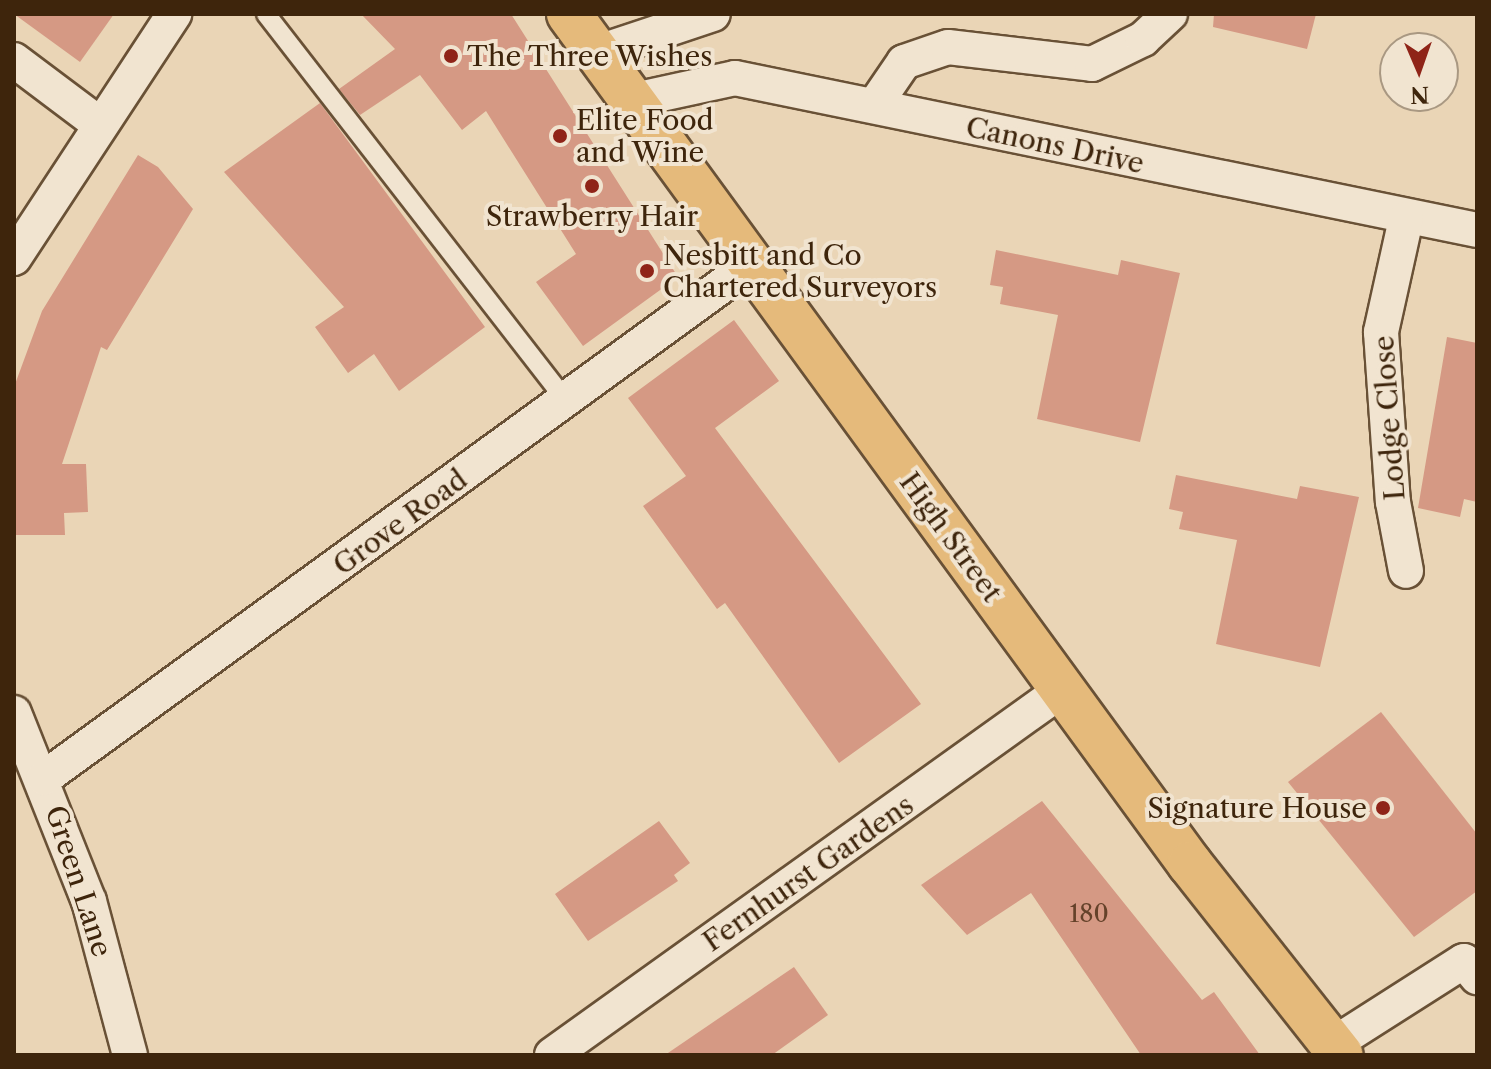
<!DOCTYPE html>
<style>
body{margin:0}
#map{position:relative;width:1491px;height:1069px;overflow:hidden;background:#ead5b6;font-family:"Libre Caslon Text",serif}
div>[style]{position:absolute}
.building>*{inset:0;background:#d59984}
.roads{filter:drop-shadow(2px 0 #695136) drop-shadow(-2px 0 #695136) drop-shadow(0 2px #695136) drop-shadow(0 -2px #695136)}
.lane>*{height:18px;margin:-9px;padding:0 9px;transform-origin:9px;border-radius:9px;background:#f1e4d0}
.street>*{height:34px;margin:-17px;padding:0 17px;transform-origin:17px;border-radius:17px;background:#f1e4d0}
.primary>*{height:44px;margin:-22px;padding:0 22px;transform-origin:22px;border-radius:22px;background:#e5ba7b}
.dots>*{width:22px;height:22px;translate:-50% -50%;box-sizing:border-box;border:4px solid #f1e4d0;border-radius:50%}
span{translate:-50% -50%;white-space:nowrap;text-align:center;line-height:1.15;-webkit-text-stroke:8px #f1e4d0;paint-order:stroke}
.number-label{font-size:24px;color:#64422a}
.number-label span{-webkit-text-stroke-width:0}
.poi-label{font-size:28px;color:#3e250c}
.left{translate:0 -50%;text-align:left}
.right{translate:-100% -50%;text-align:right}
.street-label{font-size:28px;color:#3e250c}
.frame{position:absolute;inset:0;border:16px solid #3e250c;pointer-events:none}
.north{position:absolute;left:1379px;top:32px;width:80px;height:80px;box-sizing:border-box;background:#f1e4d0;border:2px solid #a99882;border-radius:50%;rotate:178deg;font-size:22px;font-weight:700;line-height:32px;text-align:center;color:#3e250c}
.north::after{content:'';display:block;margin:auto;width:28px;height:36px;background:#8f2418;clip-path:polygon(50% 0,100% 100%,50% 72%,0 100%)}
</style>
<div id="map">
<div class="building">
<i style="clip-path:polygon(14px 14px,114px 14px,80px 62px)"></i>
<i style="clip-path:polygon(361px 14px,511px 14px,678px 277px,583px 346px,536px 282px,576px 254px,486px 111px,462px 130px,420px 75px,360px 115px,339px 89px,395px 49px)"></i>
<i style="clip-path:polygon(1214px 14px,1316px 14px,1307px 49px,1213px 27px)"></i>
<i style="clip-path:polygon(320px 103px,485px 327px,399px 391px,374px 354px,348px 373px,315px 327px,344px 307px,224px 172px)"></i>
<i style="clip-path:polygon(138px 155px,158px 167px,193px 209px,107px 350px,101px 347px,62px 464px,86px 464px,88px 512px,64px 513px,65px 535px,14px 535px,14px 387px,42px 311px)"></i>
<i style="clip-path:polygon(996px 250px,1118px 275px,1121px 260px,1180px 273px,1140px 442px,1037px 419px,1058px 315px,1000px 304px,1003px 287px,990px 285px)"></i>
<i style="clip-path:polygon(734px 320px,779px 381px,715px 428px,921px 704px,839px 763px,725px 603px,717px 609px,643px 506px,686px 476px,628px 398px)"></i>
<i style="clip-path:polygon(1447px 337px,1477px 343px,1477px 502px,1464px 499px,1460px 517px,1418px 508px)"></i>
<i style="clip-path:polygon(1176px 475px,1297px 499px,1300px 486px,1359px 497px,1320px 667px,1216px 644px,1237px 540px,1179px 529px,1183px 512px,1169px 509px)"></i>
<i style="clip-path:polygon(1381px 712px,1477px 834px,1477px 891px,1414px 937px,1288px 782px)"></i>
<i style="clip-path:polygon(1042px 801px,1202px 1000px,1214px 992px,1260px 1055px,1141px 1055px,1031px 893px,967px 935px,921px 885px)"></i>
<i style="clip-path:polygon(659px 821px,690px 863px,674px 875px,678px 881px,588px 941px,555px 894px)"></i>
<i style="clip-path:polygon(794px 967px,828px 1015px,772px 1055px,665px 1055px)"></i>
</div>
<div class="roads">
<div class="lane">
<i style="left:266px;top:14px;width:491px;rotate:52.2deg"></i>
</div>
<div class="street">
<i style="left:596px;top:53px;width:123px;rotate:-18.4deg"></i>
<i style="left:14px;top:60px;width:105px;rotate:36.9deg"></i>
<i style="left:634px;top:100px;width:103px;rotate:-12.3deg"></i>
<i style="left:735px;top:78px;width:757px;rotate:11.58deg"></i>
<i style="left:874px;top:106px;width:53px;rotate:-55.7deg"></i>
<i style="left:904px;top:62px;width:46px;rotate:-18.8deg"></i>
<i style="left:948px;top:47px;width:145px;rotate:6.7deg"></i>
<i style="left:1092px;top:64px;width:57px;rotate:-26.1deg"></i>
<i style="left:1143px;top:39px;width:37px;rotate:-43deg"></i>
<i style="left:1406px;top:219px;width:116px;rotate:102.5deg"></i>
<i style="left:1381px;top:332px;width:170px;rotate:86deg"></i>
<i style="left:1393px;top:502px;width:70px;rotate:79.3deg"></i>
<i style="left:14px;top:258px;width:292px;rotate:-56.7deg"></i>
<i style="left:14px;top:713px;width:202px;rotate:68.3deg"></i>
<i style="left:89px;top:901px;width:159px;rotate:75.1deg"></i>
<i style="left:44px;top:778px;width:876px;rotate:-35.99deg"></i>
<i style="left:1332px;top:1045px;width:156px;rotate:-32.5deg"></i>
<i style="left:1464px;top:961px;width:21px;rotate:51deg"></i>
<i style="left:552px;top:1055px;width:627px;rotate:-35.59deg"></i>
</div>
<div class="primary">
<i style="left:569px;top:14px;width:1053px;rotate:53.85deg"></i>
<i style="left:1190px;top:864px;width:243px;rotate:51.7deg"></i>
</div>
</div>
<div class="dots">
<i style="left:451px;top:56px;background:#8f2418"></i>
<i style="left:560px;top:136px;background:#8f2418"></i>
<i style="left:592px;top:186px;background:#8f2418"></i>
<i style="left:647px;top:271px;background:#8f2418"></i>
<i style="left:1383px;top:808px;background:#8f2418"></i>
</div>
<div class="number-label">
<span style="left:1089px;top:914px">180</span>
</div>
<div class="poi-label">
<span class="left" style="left:467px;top:56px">The Three Wishes</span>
<span class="left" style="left:576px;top:136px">Elite Food<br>and Wine</span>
<span style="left:592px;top:216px">Strawberry Hair</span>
<span class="left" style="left:663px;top:271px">Nesbitt and Co<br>Chartered Surveyors</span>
<span class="right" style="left:1367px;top:808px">Signature House</span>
</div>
<div class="street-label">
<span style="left:1055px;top:145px;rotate:12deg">Canons Drive</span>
<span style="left:1389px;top:418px;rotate:-94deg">Lodge Close</span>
<span style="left:400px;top:522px;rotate:-36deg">Grove Road</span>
<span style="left:951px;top:537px;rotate:54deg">High Street</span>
<span style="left:808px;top:873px;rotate:-35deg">Fernhurst Gardens</span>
<span style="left:79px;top:881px;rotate:72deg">Green Lane</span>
</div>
<div class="frame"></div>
<div class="north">N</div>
</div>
